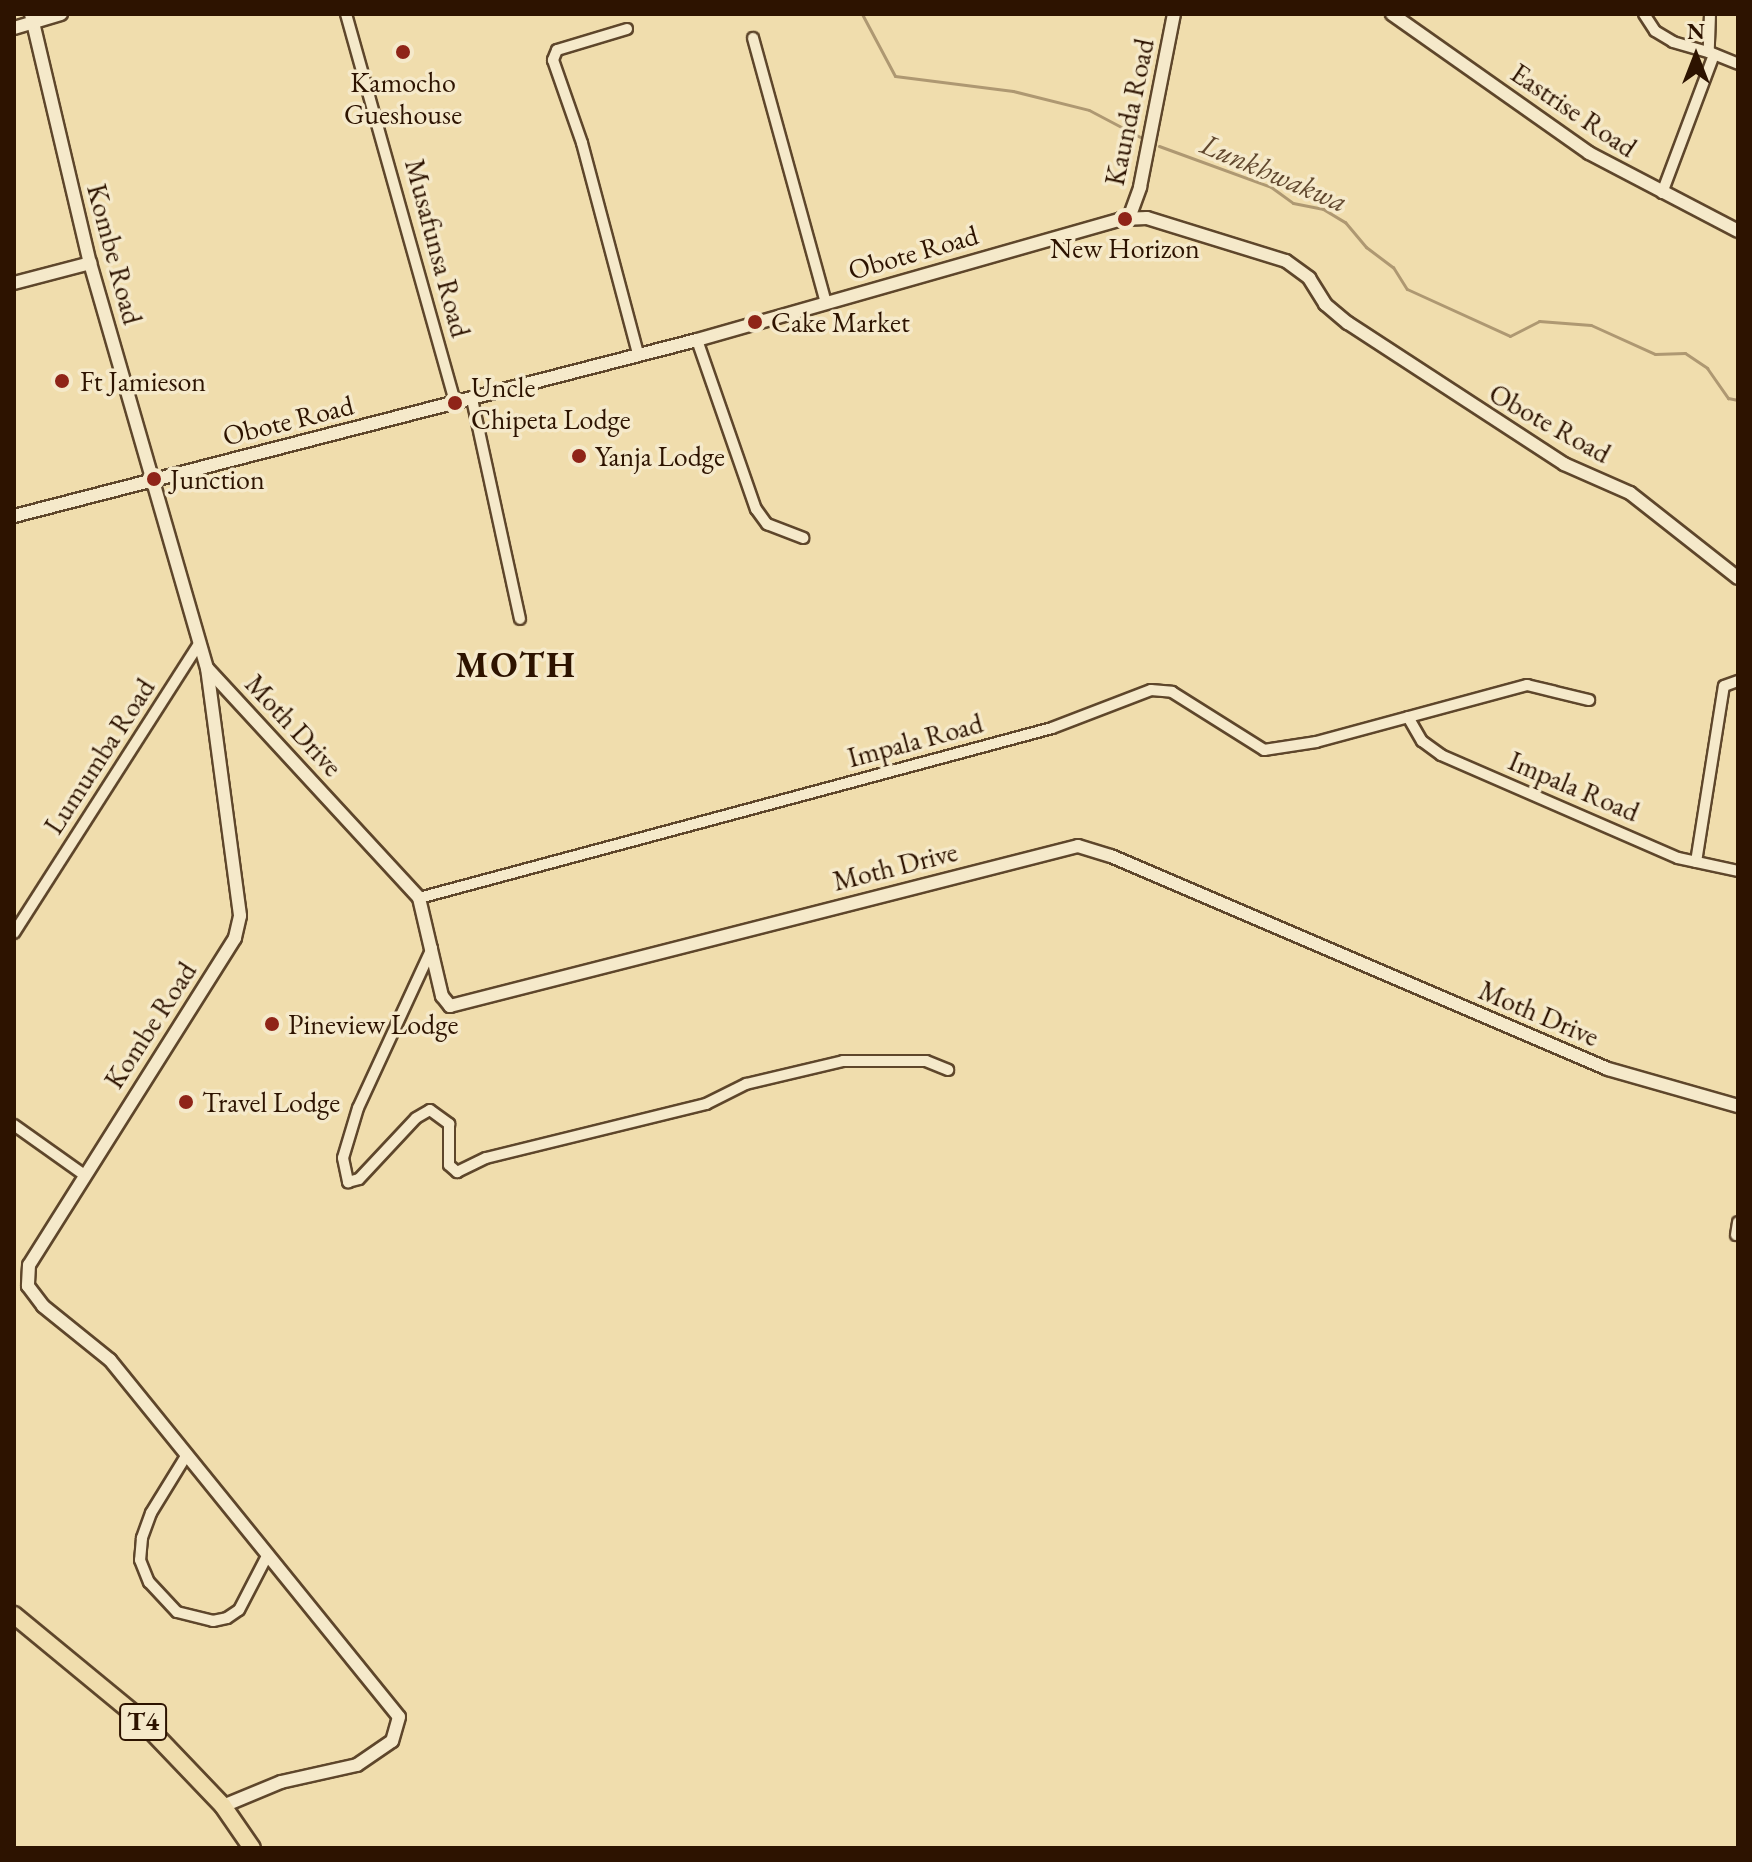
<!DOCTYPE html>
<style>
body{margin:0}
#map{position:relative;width:1752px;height:1862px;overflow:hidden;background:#f0ddad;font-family:"EB Garamond",serif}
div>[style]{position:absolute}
.stream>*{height:3px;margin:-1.5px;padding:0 1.5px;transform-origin:1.5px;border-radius:1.5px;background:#ae9872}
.roads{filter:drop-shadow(2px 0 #5e462b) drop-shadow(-2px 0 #5e462b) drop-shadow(0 2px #5e462b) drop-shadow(0 -2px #5e462b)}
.minor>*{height:10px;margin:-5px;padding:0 5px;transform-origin:5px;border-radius:5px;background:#f5e9ca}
.tertiary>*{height:12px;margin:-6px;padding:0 6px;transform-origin:6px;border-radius:6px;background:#f5e9ca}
.trunk>*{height:16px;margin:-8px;padding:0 8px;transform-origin:8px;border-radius:8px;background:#f0ddad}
.dots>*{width:22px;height:22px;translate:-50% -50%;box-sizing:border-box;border:4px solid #f5e9ca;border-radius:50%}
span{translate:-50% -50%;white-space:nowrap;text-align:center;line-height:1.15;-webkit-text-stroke:7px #f5e9ca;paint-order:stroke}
.shield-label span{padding:2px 6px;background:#f5e9ca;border:2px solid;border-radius:6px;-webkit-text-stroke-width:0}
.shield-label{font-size:26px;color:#2d1300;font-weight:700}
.poi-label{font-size:28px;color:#2d1300}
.left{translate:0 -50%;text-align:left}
.street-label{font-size:28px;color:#2d1300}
.water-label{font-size:30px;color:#61482e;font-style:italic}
.district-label{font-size:36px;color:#2d1300;font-weight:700;letter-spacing:2px}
.frame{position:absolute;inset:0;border:16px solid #2d1300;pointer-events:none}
.north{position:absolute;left:1656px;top:16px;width:80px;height:80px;-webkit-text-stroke:6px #f5e9ca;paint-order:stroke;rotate:0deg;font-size:22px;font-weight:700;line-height:32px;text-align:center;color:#2d1300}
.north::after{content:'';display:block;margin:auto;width:28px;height:36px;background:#2d1300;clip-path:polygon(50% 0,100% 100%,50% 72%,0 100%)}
</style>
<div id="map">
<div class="stream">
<i style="left:862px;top:14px;width:70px;rotate:62deg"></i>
<i style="left:895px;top:76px;width:119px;rotate:7.2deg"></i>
<i style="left:1013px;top:91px;width:78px;rotate:14deg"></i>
<i style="left:1089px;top:110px;width:60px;rotate:27.8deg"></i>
<i style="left:1159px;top:146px;width:119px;rotate:20.1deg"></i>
<i style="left:1271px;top:187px;width:27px;rotate:36deg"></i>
<i style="left:1293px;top:203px;width:31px;rotate:11deg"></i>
<i style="left:1323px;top:209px;width:26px;rotate:31deg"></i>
<i style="left:1345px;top:222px;width:33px;rotate:50deg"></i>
<i style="left:1366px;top:247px;width:34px;rotate:37deg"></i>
<i style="left:1393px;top:267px;width:26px;rotate:58deg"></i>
<i style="left:1407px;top:289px;width:113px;rotate:24.5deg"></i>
<i style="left:1510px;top:336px;width:33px;rotate:-27deg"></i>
<i style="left:1539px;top:321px;width:52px;rotate:4.4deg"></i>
<i style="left:1591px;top:325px;width:70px;rotate:24.4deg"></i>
<i style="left:1655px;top:354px;width:30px;rotate:-2deg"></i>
<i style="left:1685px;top:353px;width:27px;rotate:34deg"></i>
<i style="left:1707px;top:368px;width:37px;rotate:55deg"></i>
<i style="left:1728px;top:398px;width:10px;rotate:11deg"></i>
</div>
<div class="roads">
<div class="minor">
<i style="left:346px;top:14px;width:404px;rotate:74.3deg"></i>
<i style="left:1644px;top:14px;width:20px;rotate:57deg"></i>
<i style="left:1655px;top:31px;width:21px;rotate:31deg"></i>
<i style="left:1673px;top:42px;width:37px;rotate:16deg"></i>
<i style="left:1710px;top:14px;width:38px;rotate:92deg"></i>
<i style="left:1709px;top:52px;width:31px;rotate:22deg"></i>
<i style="left:627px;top:29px;width:73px;rotate:163.3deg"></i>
<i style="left:557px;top:50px;width:11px;rotate:112deg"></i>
<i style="left:553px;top:60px;width:88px;rotate:70.7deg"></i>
<i style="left:582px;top:143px;width:218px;rotate:75.1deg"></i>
<i style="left:753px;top:38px;width:275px;rotate:74.6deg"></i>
<i style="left:1662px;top:193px;width:145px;rotate:-69.4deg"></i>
<i style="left:697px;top:340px;width:179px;rotate:70.8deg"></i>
<i style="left:756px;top:509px;width:19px;rotate:54deg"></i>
<i style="left:767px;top:524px;width:39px;rotate:21deg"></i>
<i style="left:472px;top:399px;width:225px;rotate:77.7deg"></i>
<i style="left:1408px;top:717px;width:28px;rotate:60deg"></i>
<i style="left:1422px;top:741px;width:24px;rotate:36deg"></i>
<i style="left:1441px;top:755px;width:258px;rotate:23.5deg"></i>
<i style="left:1678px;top:858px;width:61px;rotate:12.2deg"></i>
<i style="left:1696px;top:862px;width:178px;rotate:-81deg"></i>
<i style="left:1724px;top:686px;width:15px;rotate:-20deg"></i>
<i style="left:419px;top:898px;width:655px;rotate:-15.03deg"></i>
<i style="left:1052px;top:728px;width:106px;rotate:-21deg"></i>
<i style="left:1151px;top:690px;width:21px;rotate:5deg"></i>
<i style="left:1172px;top:692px;width:109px;rotate:32.2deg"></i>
<i style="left:1264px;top:750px;width:53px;rotate:-8.7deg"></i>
<i style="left:1316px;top:742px;width:219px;rotate:-15.1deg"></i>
<i style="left:1527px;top:685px;width:64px;rotate:13.6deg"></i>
<i style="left:14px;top:933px;width:343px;rotate:-57.4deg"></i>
<i style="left:432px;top:948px;width:176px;rotate:114.8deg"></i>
<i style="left:358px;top:1108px;width:52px;rotate:106.7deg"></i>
<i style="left:343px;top:1158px;width:25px;rotate:78deg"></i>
<i style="left:348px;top:1182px;width:11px;rotate:-15deg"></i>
<i style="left:359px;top:1179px;width:83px;rotate:-46.9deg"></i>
<i style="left:416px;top:1118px;width:16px;rotate:-30deg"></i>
<i style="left:430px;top:1110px;width:24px;rotate:36deg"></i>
<i style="left:449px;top:1124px;width:41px;rotate:90deg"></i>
<i style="left:449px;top:1165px;width:11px;rotate:41deg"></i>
<i style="left:457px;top:1172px;width:32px;rotate:-26deg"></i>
<i style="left:486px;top:1158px;width:227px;rotate:-13.8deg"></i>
<i style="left:706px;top:1104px;width:45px;rotate:-26.6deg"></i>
<i style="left:746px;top:1084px;width:100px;rotate:-13.3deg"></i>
<i style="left:843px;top:1061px;width:83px"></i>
<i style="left:926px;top:1061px;width:24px;rotate:22deg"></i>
<i style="left:14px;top:1125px;width:85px;rotate:35.4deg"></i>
<i style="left:1736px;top:1235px;width:13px;rotate:-81deg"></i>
<i style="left:186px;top:1456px;width:67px;rotate:121.6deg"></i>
<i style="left:151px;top:1513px;width:27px;rotate:110deg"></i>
<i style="left:142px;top:1538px;width:22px;rotate:95deg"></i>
<i style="left:140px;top:1560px;width:24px;rotate:68deg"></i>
<i style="left:149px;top:1582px;width:41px;rotate:47deg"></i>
<i style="left:177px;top:1612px;width:37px;rotate:14deg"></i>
<i style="left:213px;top:1621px;width:14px;rotate:-12deg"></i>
<i style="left:227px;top:1618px;width:14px;rotate:-34deg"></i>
<i style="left:239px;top:1610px;width:61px;rotate:-62.6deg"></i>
</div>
<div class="tertiary">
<i style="left:31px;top:14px;width:256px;rotate:76.7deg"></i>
<i style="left:90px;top:263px;width:422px;rotate:73.9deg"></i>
<i style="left:207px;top:668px;width:250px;rotate:82.4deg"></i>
<i style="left:240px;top:916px;width:23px;rotate:103deg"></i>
<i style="left:235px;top:938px;width:386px;rotate:122.2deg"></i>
<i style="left:29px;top:1265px;width:21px;rotate:93deg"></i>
<i style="left:28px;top:1286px;width:25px;rotate:53deg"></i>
<i style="left:43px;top:1306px;width:86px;rotate:38.9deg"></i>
<i style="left:110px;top:1360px;width:459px;rotate:51deg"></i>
<i style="left:399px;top:1717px;width:25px;rotate:106deg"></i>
<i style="left:392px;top:1741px;width:42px;rotate:145.6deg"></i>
<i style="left:357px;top:1765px;width:78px;rotate:167.4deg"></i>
<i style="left:281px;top:1782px;width:63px;rotate:157.5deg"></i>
<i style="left:1392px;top:14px;width:241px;rotate:35.2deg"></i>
<i style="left:1589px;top:153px;width:168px;rotate:27.6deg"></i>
<i style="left:14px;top:28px;width:49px;rotate:-16.6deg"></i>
<i style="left:1129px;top:218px;width:33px;rotate:-70deg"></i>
<i style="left:1140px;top:187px;width:176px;rotate:-78.9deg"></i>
<i style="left:14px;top:283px;width:79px;rotate:-14.7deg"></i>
<i style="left:14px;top:516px;width:705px;rotate:-14.45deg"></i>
<i style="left:697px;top:340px;width:441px;rotate:-15.9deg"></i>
<i style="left:1121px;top:219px;width:26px;rotate:-2deg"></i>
<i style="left:1147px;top:218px;width:145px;rotate:17.2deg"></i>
<i style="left:1286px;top:261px;width:29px;rotate:36deg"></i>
<i style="left:1309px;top:278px;width:31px;rotate:58deg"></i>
<i style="left:1325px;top:304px;width:30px;rotate:40deg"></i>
<i style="left:1348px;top:323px;width:258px;rotate:33.1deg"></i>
<i style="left:1564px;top:464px;width:72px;rotate:23.7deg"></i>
<i style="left:1630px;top:493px;width:137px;rotate:38.2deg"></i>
<i style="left:208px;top:669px;width:311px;rotate:47.3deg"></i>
<i style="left:419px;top:898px;width:101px;rotate:76.8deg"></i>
<i style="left:442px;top:996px;width:13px;rotate:51deg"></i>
<i style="left:450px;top:1006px;width:648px;rotate:-14.29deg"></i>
<i style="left:1078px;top:846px;width:34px;rotate:17deg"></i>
<i style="left:1111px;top:856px;width:541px;rotate:23.2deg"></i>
<i style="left:1608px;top:1069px;width:135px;rotate:15.9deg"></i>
</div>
<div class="trunk">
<i style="left:14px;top:1615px;width:163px;rotate:39.5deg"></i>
<i style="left:140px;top:1719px;width:120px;rotate:46.3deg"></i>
<i style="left:223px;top:1806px;width:51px;rotate:55.4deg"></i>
</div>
</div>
<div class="dots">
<i style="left:403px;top:52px;background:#8f2418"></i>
<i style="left:1125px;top:219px;background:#8f2418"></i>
<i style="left:755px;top:322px;background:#8f2418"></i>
<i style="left:62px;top:381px;background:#8f2418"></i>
<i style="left:455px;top:403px;background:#8f2418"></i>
<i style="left:579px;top:456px;background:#8f2418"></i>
<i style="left:154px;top:479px;background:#8f2418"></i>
<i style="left:272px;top:1024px;background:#8f2418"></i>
<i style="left:186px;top:1102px;background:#8f2418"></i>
</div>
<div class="shield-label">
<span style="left:143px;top:1722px">T4</span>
</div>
<div class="poi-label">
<span style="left:403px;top:98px">Kamocho<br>Gueshouse</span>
<span style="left:1125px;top:248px">New Horizon</span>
<span class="left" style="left:771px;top:322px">Cake Market</span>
<span class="left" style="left:80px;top:381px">Ft Jamieson</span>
<span class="left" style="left:471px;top:403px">Uncle<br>Chipeta Lodge</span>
<span class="left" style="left:595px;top:456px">Yanja Lodge</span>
<span class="left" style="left:170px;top:479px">Junction</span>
<span class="left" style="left:288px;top:1024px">Pineview Lodge</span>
<span class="left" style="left:202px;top:1102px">Travel Lodge</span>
</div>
<div class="street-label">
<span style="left:1574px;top:110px;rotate:34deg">Eastrise Road</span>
<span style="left:1129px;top:112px;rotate:-78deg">Kaunda Road</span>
<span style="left:438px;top:248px;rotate:75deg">Musafunsa Road</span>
<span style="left:913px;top:252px;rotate:-16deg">Obote Road</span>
<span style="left:115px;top:254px;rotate:75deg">Kombe Road</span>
<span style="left:288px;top:420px;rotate:-14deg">Obote Road</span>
<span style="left:1550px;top:423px;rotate:29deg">Obote Road</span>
<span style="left:294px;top:725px;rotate:47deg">Moth Drive</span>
<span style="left:915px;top:740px;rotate:-15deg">Impala Road</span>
<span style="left:99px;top:756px;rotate:-57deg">Lumumba Road</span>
<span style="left:1574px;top:786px;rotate:23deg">Impala Road</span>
<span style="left:895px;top:866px;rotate:-14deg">Moth Drive</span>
<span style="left:1539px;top:1013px;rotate:23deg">Moth Drive</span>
<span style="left:150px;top:1025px;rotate:-57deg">Kombe Road</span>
</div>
<div class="water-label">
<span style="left:1274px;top:173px;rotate:23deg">Lunkhwakwa</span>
</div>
<div class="district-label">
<span style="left:516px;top:665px">MOTH</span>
</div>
<div class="frame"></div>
<div class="north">N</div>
</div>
